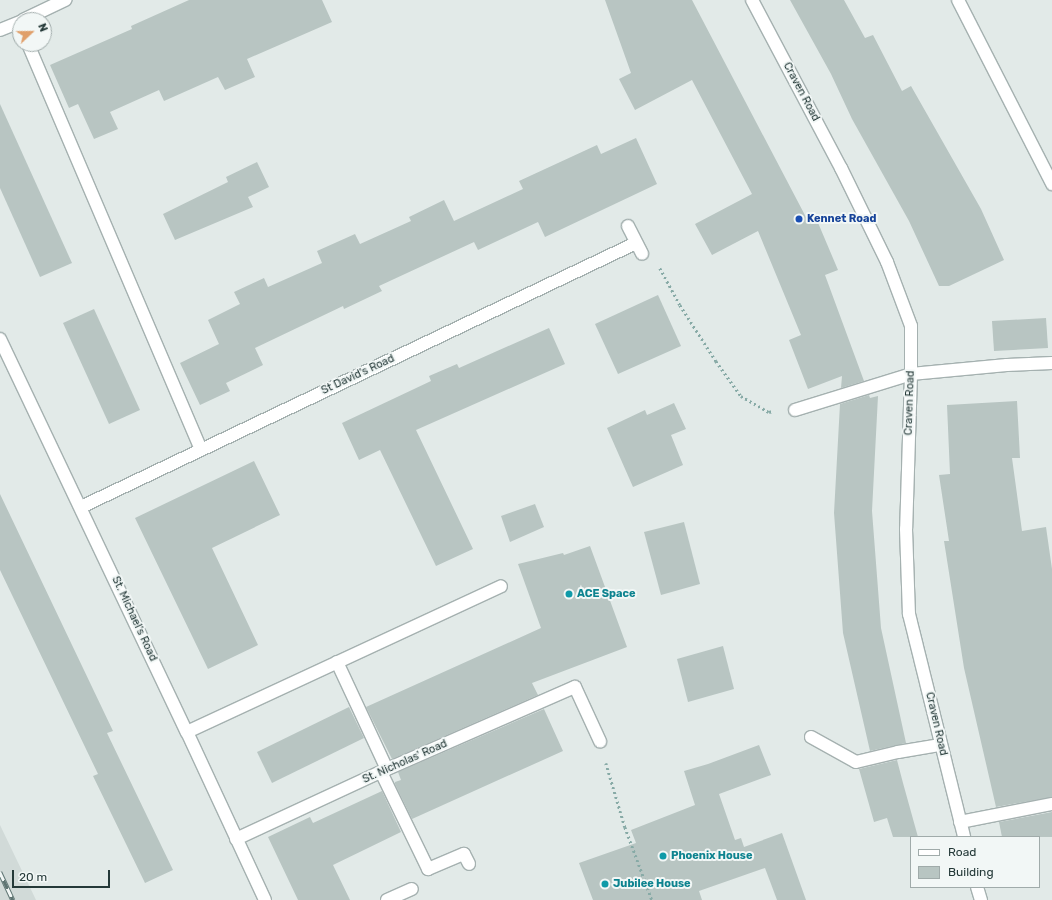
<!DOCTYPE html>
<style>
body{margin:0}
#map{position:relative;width:1052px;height:900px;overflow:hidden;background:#e2eae8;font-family:Rubik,sans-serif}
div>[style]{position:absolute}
.built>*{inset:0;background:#d1dad8}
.building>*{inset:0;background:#b8c5c2}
.path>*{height:2.5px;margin-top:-1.25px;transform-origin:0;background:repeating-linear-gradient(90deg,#87aaa6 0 2px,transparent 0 5px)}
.roads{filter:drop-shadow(1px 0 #a5b1b0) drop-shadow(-1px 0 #a5b1b0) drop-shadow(0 1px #a5b1b0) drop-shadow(0 -1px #a5b1b0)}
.service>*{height:12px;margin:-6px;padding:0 6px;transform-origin:6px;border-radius:6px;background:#fff}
.minor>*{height:12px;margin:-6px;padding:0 6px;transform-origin:6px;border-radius:6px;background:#fff}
.rail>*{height:4.5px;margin-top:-2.25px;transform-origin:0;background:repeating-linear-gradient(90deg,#f2f7f6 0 9px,#5f7573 0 18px);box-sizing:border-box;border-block:1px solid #5f7573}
.dots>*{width:11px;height:11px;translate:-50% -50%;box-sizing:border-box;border:2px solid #f2f7f6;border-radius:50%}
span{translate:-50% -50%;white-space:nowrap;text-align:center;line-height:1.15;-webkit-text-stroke:4px #f2f7f6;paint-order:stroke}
.street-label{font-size:11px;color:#243938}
.transit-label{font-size:11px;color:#164399;font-weight:700}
.left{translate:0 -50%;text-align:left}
.culture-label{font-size:11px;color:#0d838f;font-weight:700}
.legend{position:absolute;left:910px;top:836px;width:130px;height:52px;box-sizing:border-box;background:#f2f7f6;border:1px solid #a0abaa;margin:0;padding:5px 7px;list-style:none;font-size:12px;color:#243938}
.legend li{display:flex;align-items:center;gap:8px;height:20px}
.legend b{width:20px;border:1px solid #a0abaa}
.north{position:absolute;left:12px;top:12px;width:40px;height:40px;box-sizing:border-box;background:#f2f7f6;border:1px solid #a0abaa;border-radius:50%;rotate:68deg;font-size:11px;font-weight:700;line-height:16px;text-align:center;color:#243938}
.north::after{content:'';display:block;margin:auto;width:14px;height:18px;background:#e09f6a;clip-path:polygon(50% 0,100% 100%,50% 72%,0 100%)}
.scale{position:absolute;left:12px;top:870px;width:98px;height:18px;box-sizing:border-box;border:2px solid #243938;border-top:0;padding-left:5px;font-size:12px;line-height:14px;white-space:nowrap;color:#243938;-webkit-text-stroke:3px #f2f7f6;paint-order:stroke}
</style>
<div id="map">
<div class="built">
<i style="clip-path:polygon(0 825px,36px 900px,0 900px)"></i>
</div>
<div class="building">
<i style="clip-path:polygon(189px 0,322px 0,332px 22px,247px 59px,255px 77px,225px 90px,218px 77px,164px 101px,159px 90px,110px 112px,118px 129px,94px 139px,78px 104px,69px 108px,50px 65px,132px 29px,131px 26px)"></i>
<i style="clip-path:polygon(605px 0,692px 0,808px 221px,816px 218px,838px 270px,825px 275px,864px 381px,841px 388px,842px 376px,808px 389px,789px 340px,801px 335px,758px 231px,712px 255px,695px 224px,752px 194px,692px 80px,635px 110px,619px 79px,631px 73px)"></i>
<i style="clip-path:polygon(790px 0,844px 0,865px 38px,873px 35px,902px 91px,911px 86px,981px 209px,1004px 260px,949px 286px,939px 286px,909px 221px,852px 119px,831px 74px)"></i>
<i style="clip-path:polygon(0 104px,72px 263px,40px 277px,0 188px)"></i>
<i style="clip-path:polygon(636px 138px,657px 184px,545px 237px,538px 222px,478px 250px,474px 242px,379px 286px,382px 291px,344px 309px,343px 306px,255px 348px,263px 365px,226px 383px,230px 391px,200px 405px,180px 363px,219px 344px,208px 320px,240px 304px,234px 292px,264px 278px,268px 287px,322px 263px,317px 251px,355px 234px,360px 244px,411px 221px,409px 217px,444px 200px,454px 221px,523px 189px,519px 181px,597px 145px,601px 154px)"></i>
<i style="clip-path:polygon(257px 162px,269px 187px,248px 197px,253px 207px,175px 240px,163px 214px,228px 182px,226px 177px)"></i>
<i style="clip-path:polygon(658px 295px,681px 346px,618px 374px,595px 324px)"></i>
<i style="clip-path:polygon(94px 309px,140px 410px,109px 424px,63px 323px)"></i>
<i style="clip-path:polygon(1046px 318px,1048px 348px,994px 351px,992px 321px)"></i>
<i style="clip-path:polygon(549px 328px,565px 364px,416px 430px,473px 549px,436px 566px,380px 450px,359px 460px,342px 423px,431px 381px,429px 376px,457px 364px,459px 368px)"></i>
<i style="clip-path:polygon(869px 395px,870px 398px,878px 396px,872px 511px,881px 628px,906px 743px,870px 751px,843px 633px,834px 513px,840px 404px)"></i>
<i style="clip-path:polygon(1017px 401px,1020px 458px,1012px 458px,1022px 531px,1046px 527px,1052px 569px,1052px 797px,996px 807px,964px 668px,944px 541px,949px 541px,939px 475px,950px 474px,947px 405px)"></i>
<i style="clip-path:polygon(674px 403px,686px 429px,671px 435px,683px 465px,633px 487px,607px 428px,645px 410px,647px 415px)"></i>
<i style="clip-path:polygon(254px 461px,280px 515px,212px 548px,258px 645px,208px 669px,135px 518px)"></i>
<i style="clip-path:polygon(0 494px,113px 731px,107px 733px,173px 870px,145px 883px,93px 776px,98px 774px,0 570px)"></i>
<i style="clip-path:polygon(535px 504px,544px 527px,510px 542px,501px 516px)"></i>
<i style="clip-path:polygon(684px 522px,700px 584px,661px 595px,644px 532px)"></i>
<i style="clip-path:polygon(590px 546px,627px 647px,532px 683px,538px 695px,392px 759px,366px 707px,541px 628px,518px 564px,563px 553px,564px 555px)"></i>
<i style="clip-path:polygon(723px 646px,734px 689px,688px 702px,677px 659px)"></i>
<i style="clip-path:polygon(349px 707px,364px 738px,272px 783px,257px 752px)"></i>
<i style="clip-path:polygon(544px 709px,563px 751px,412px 819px,395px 784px,395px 782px,401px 780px,398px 772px)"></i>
<i style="clip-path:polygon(759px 745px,771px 775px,719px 794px,735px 840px,741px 838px,744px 847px,782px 833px,806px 900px,777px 900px,765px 868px,699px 891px,702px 900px,593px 900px,579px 863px,636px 843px,631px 830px,695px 805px,684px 771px,708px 764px)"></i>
<i style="clip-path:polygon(897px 760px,903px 783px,918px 837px,893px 837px,887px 818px,874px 822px,859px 769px)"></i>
<i style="clip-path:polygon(382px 791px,401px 832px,333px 865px,350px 900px,298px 900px,268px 837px,310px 817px,313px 823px)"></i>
<i style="clip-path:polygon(1052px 812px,1052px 837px,1002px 837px,999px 822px)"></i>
</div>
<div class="path">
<i style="left:660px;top:268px;width:42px;rotate:61.6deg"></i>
<i style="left:680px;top:305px;width:67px;rotate:57.3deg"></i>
<i style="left:716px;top:361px;width:43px;rotate:54.5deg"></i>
<i style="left:741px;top:396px;width:32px;rotate:30deg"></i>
<i style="left:769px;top:412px;width:3px;rotate:-18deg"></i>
<i style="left:606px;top:763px;width:67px;rotate:73.5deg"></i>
<i style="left:625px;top:827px;width:78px;rotate:69.7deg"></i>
</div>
<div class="roads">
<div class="service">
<i style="left:958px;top:0;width:207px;rotate:62.9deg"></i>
<i style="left:28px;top:44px;width:441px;rotate:66.9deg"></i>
<i style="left:795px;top:410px;width:121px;rotate:-17.2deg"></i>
<i style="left:337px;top:662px;width:118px;rotate:65deg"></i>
<i style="left:575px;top:687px;width:60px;rotate:65.2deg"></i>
<i style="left:187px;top:732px;width:346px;rotate:-24.9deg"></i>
<i style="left:811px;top:737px;width:51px;rotate:29.1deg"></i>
<i style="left:856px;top:762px;width:43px;rotate:-13.4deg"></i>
<i style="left:898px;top:752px;width:43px;rotate:-9.5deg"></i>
<i style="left:381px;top:772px;width:108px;rotate:64.1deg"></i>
<i style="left:428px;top:869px;width:39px;rotate:-23deg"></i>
<i style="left:464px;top:854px;width:11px;rotate:63deg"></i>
<i style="left:387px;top:900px;width:27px;rotate:-24deg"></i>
</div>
<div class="minor">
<i style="left:752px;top:0;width:190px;rotate:62.1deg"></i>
<i style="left:841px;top:168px;width:105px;rotate:63.9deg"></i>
<i style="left:887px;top:262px;width:68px;rotate:69.4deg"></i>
<i style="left:911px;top:326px;width:48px;rotate:90deg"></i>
<i style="left:911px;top:374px;width:155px;rotate:91.8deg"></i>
<i style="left:906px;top:529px;width:85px;rotate:88deg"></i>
<i style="left:909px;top:614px;width:230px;rotate:76.1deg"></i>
<i style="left:23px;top:20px;width:47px;rotate:-25.5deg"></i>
<i style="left:0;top:30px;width:22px;rotate:-22deg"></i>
<i style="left:628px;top:226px;width:31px;rotate:63deg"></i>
<i style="left:0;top:339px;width:435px;rotate:64.6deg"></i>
<i style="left:187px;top:732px;width:185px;rotate:65.1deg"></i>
<i style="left:911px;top:374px;width:96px;rotate:-5.4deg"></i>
<i style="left:1007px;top:365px;width:45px;rotate:-2.5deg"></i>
<i style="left:81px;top:507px;width:615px;rotate:-25.44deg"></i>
<i style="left:960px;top:822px;width:94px;rotate:-11.1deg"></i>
<i style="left:236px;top:839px;width:166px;rotate:-24.9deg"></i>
<i style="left:387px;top:769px;width:205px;rotate:-23.6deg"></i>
<i style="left:977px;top:887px;width:14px;rotate:73deg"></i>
</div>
</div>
<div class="rail">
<i style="left:0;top:872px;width:31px;rotate:65deg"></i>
</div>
<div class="dots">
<i style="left:799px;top:219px;background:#1a4fb4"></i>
<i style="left:569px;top:594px;background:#0f9aa8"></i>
<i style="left:663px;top:856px;background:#0f9aa8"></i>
<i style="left:605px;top:884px;background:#0f9aa8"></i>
</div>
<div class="street-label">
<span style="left:801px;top:92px;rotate:62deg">Craven Road</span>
<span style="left:358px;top:375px;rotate:-25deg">St David's Road</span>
<span style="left:910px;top:403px;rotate:-88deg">Craven Road</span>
<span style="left:134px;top:619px;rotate:65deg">St. Michael's Road</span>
<span style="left:936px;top:724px;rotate:77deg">Craven Road</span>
<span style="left:405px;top:762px;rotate:-24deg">St. Nicholas' Road</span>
</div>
<div class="transit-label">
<span class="left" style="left:807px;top:219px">Kennet Road</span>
</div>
<div class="culture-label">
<span class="left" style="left:577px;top:594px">ACE Space</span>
<span class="left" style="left:671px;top:856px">Phoenix House</span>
<span class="left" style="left:613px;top:884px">Jubilee House</span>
</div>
<ul class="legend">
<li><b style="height:5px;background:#fff"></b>Road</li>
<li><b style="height:11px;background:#b8c5c2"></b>Building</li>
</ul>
<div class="north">N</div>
<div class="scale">20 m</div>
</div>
